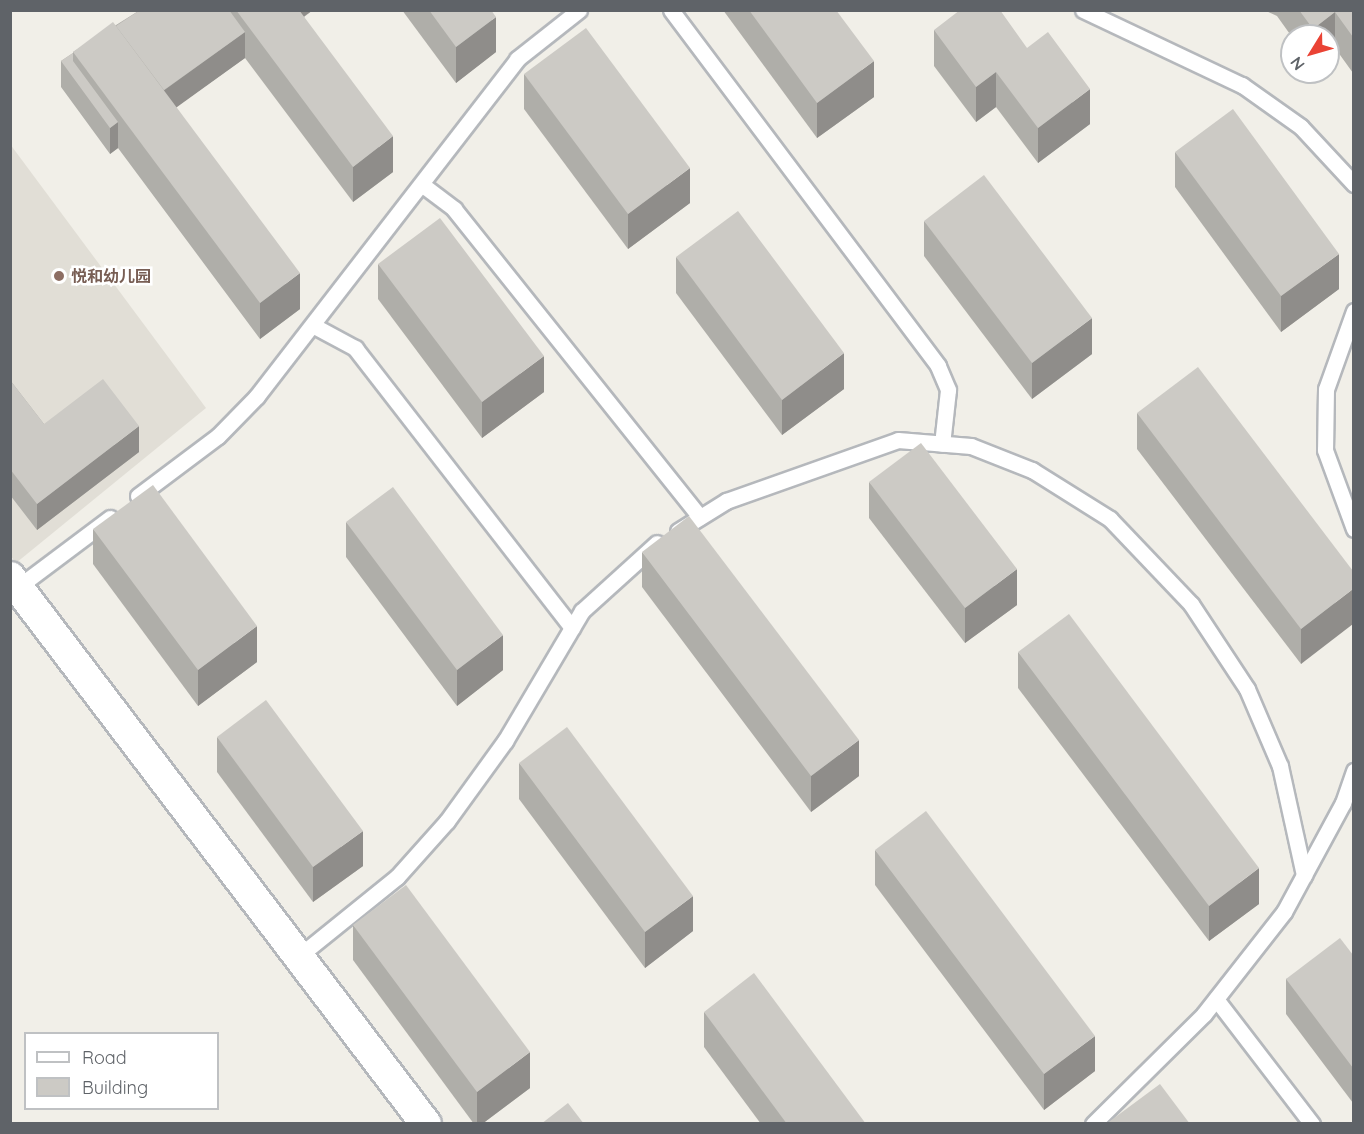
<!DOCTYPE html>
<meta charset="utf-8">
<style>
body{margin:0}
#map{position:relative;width:1364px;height:1134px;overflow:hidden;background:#f1efe8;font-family:Quicksand,"Noto Sans SC",sans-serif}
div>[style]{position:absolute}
.education>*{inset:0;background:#e1ded6}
.roads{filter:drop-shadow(2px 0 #b5b8bc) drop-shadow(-2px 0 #b5b8bc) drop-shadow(0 2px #b5b8bc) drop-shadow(0 -2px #b5b8bc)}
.service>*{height:15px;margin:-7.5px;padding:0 7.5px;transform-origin:7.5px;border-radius:7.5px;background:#fff}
.minor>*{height:30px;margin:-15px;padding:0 15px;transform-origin:15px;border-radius:15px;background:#fff}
.wall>*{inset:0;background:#afaea9}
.shaded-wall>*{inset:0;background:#8f8d8a}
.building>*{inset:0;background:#cccac5}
.dots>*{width:16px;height:16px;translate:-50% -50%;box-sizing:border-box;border:3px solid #fff;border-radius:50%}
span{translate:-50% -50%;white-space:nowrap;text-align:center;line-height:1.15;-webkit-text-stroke:5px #fff;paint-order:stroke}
.education-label{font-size:16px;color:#785e54;font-weight:700}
.left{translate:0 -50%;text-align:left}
.frame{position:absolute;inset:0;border:12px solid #5f6368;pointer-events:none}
.legend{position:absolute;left:24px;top:1032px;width:195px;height:78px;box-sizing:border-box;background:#fff;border:2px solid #bfc1c3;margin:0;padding:8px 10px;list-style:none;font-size:18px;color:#5f6368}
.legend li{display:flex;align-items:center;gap:12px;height:30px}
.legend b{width:30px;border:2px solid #bfc1c3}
.north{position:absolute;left:1280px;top:24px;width:60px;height:60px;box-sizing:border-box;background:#fff;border:2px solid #bfc1c3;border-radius:50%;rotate:233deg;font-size:16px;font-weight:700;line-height:24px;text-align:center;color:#5f6368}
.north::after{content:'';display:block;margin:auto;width:21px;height:27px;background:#ea4335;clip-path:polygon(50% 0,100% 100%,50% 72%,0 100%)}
</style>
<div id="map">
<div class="education">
<i style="clip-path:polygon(10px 144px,206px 408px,16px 563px,10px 555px)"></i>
</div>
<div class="roads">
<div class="service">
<i style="left:671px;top:10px;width:445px;rotate:53.1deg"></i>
<i style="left:938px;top:366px;width:26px;rotate:67deg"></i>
<i style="left:948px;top:390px;width:54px;rotate:96.3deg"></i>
<i style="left:1083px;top:10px;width:176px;rotate:25.3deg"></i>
<i style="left:1242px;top:85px;width:72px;rotate:35.4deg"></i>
<i style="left:1301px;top:127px;width:78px;rotate:47.1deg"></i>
<i style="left:424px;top:186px;width:38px;rotate:37deg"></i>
<i style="left:454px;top:209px;width:394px;rotate:51.4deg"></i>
<i style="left:1354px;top:311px;width:83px;rotate:109.7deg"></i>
<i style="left:1326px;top:389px;width:61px;rotate:90.9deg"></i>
<i style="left:1325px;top:450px;width:84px;rotate:69.8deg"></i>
<i style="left:314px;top:326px;width:47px;rotate:28.2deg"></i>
<i style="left:355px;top:348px;width:354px;rotate:52.2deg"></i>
<i style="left:138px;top:496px;width:100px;rotate:-36.9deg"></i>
<i style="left:218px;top:436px;width:56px;rotate:-45.7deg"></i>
<i style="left:257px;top:396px;width:426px;rotate:-52.3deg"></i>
<i style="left:517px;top:59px;width:79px;rotate:-38.3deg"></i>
<i style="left:678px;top:531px;width:57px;rotate:-32deg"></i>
<i style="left:726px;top:501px;width:182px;rotate:-19.5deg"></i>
<i style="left:898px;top:440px;width:73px;rotate:4.7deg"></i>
<i style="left:971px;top:446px;width:66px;rotate:21.5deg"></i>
<i style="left:1032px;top:470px;width:92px;rotate:32.1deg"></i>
<i style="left:1110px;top:519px;width:117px;rotate:46.4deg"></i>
<i style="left:1191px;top:604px;width:102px;rotate:56.6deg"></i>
<i style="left:1247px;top:689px;width:84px;rotate:66.8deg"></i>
<i style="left:1280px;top:766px;width:112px;rotate:77.6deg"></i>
<i style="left:18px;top:587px;width:115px;rotate:-36.9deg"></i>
<i style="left:299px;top:956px;width:126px;rotate:-38.9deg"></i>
<i style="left:397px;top:877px;width:75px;rotate:-48.2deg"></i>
<i style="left:447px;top:821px;width:99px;rotate:-54.1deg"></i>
<i style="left:505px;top:741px;width:151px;rotate:-59.4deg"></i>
<i style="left:582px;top:611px;width:101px;rotate:-42.2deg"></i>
<i style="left:1216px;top:999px;width:158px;rotate:52.5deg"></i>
<i style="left:1093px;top:1124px;width:156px;rotate:-44.7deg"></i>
<i style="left:1204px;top:1014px;width:130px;rotate:-51.9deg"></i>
<i style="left:1284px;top:912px;width:124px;rotate:-61.6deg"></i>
<i style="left:1343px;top:803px;width:34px;rotate:-71deg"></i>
</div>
<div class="minor">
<i style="left:10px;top:577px;width:687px;rotate:52.75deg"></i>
</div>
</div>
<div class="wall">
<i style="clip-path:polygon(140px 10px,313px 10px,304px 17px,393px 172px,353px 202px,245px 58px,176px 107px,300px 309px,260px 339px,118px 148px,110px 154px,61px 87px,61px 61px,73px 53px,73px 52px)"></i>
<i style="clip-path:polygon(402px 10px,491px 10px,496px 52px,456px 83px)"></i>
<i style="clip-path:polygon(723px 10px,836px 10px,874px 97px,817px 138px)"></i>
<i style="clip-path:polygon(1264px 10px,1353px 10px,1353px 73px,1335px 48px,1328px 36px,1292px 37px,1277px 16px)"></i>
<i style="clip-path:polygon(934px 30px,1027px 48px,1090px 124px,1038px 163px,996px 107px,976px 122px,934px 66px)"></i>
<i style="clip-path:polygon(524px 74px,690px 203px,628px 249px,524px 109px)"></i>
<i style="clip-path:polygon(1175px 152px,1339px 289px,1281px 332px,1175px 187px)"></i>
<i style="clip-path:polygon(924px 221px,1092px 354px,1032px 399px,924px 256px)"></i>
<i style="clip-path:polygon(676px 257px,844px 389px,782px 435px,676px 293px)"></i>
<i style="clip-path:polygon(378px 264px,544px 392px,482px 438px,378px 299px)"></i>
<i style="clip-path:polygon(10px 380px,44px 424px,139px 452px,37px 530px,10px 495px)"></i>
<i style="clip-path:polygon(1137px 413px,1353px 571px,1301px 664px,1137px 449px)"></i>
<i style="clip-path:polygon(869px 482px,1017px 605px,965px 643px,869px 518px)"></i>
<i style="clip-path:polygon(346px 522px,503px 670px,457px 706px,346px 557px)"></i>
<i style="clip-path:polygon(93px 529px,257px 662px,198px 706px,93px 564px)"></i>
<i style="clip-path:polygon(642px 552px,859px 776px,811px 812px,642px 587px)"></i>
<i style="clip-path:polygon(1018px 652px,1259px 904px,1209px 941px,1018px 688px)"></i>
<i style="clip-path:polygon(217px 737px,363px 866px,313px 902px,217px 772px)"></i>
<i style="clip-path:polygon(519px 763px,693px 931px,645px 968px,519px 799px)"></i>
<i style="clip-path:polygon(875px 850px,1095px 1071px,1044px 1110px,875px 885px)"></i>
<i style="clip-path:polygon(353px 925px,530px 1088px,482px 1124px,474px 1124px,353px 960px)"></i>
<i style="clip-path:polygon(1353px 955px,1353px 1103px,1286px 1014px,1286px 979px)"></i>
<i style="clip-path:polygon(704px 1012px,866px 1124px,761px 1124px,704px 1047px)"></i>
</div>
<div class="shaded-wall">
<i style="clip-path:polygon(286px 10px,313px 10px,286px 29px)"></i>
<i style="clip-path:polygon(1335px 12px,1335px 48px,1328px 53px,1328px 36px,1313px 36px,1313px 29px)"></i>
<i style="clip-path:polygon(496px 17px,496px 52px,456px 83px,456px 47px)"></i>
<i style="clip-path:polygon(245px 32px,245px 58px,159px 120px,159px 94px)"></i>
<i style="clip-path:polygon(874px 61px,874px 97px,817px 138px,817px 103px)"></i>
<i style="clip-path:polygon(996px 72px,996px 107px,976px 122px,976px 87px)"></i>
<i style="clip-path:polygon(1090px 89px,1090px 124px,1038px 163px,1038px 128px)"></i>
<i style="clip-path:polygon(118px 122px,118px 148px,110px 154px,110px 128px)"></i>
<i style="clip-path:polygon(393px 136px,393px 172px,353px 202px,353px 167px)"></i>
<i style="clip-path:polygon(690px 168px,690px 203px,628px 249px,628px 214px)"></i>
<i style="clip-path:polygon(1339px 254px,1339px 289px,1281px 332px,1281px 296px)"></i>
<i style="clip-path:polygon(300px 273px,300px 309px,260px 339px,260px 303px)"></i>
<i style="clip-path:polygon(1092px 318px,1092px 354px,1032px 399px,1032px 363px)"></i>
<i style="clip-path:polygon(844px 353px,844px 389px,782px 435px,782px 400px)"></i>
<i style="clip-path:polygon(544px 356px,544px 392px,482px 438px,482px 402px)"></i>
<i style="clip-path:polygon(139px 426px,139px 452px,37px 530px,37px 504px)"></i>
<i style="clip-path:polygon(1017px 569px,1017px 605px,965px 643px,965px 608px)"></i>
<i style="clip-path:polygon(1353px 589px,1353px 624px,1301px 664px,1301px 629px)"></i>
<i style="clip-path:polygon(257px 626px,257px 662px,198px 706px,198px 670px)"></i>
<i style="clip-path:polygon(503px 635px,503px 670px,457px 706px,457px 670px)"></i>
<i style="clip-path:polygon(859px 740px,859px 776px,811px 812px,811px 776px)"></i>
<i style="clip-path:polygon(363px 831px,363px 866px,313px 902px,313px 867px)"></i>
<i style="clip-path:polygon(1259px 868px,1259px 904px,1209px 941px,1209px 906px)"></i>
<i style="clip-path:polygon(693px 896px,693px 931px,645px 968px,645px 932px)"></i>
<i style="clip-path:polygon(1095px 1036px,1095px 1071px,1044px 1110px,1044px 1074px)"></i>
<i style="clip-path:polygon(530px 1052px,530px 1088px,482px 1124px,477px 1124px,477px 1092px)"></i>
</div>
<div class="building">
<i style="clip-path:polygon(140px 10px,229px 10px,245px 32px,164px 90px,116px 26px)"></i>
<i style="clip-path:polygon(236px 10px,299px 10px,393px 136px,353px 167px)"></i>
<i style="clip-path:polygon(429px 10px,491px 10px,496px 17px,456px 47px)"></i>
<i style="clip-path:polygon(749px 10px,836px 10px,874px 61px,817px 103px)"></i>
<i style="clip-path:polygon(960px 10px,1000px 10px,1027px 48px,1048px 32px,1090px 89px,1038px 128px,996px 72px,976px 87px,934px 30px)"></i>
<i style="clip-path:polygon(1299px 10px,1353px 10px,1353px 37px,1335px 12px,1313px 29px)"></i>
<i style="clip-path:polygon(113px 22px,300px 273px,260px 303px,73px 52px)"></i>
<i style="clip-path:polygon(586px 28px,690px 168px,628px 214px,524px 74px)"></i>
<i style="clip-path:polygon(73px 53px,73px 61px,118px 122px,110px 128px,61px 61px)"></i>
<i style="clip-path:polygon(1233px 109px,1339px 254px,1281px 296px,1175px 152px)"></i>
<i style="clip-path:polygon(984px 175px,1092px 318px,1032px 363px,924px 221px)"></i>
<i style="clip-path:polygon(738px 211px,844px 353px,782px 400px,676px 257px)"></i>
<i style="clip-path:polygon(440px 218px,544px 356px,482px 402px,378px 264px)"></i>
<i style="clip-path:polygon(1198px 367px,1353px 571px,1353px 589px,1301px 629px,1137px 413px)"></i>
<i style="clip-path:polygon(103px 379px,139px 426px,37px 504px,10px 469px,10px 380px,44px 424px)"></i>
<i style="clip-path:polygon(921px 443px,1017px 569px,965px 608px,869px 482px)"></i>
<i style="clip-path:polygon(153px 485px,257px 626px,198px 670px,93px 529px)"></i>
<i style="clip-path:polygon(393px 487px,503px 635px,457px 670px,346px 522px)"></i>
<i style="clip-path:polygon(689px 516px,859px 740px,811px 776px,642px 552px)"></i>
<i style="clip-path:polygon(1069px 614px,1259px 868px,1209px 906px,1018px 652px)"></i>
<i style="clip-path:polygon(266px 700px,363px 831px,313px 867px,217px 737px)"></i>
<i style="clip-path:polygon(567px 727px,693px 896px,645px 932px,519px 763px)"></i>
<i style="clip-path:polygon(926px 811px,1095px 1036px,1044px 1074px,875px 850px)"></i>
<i style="clip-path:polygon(406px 885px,530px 1052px,477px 1092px,353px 925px)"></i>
<i style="clip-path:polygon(1340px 938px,1353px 955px,1353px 1068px,1286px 979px)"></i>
<i style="clip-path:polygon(754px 973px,866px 1124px,787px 1124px,704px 1012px)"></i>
<i style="clip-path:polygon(1160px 1084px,1190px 1124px,1106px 1124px)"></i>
<i style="clip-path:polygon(568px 1103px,584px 1124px,541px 1124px)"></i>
</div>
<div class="dots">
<i style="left:59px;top:276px;background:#8d6e63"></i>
</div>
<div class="education-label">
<span class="left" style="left:71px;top:276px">悦和幼儿园</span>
</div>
<div class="frame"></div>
<ul class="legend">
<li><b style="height:8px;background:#fff"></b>Road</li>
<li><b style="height:16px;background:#cccac5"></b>Building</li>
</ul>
<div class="north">N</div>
</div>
